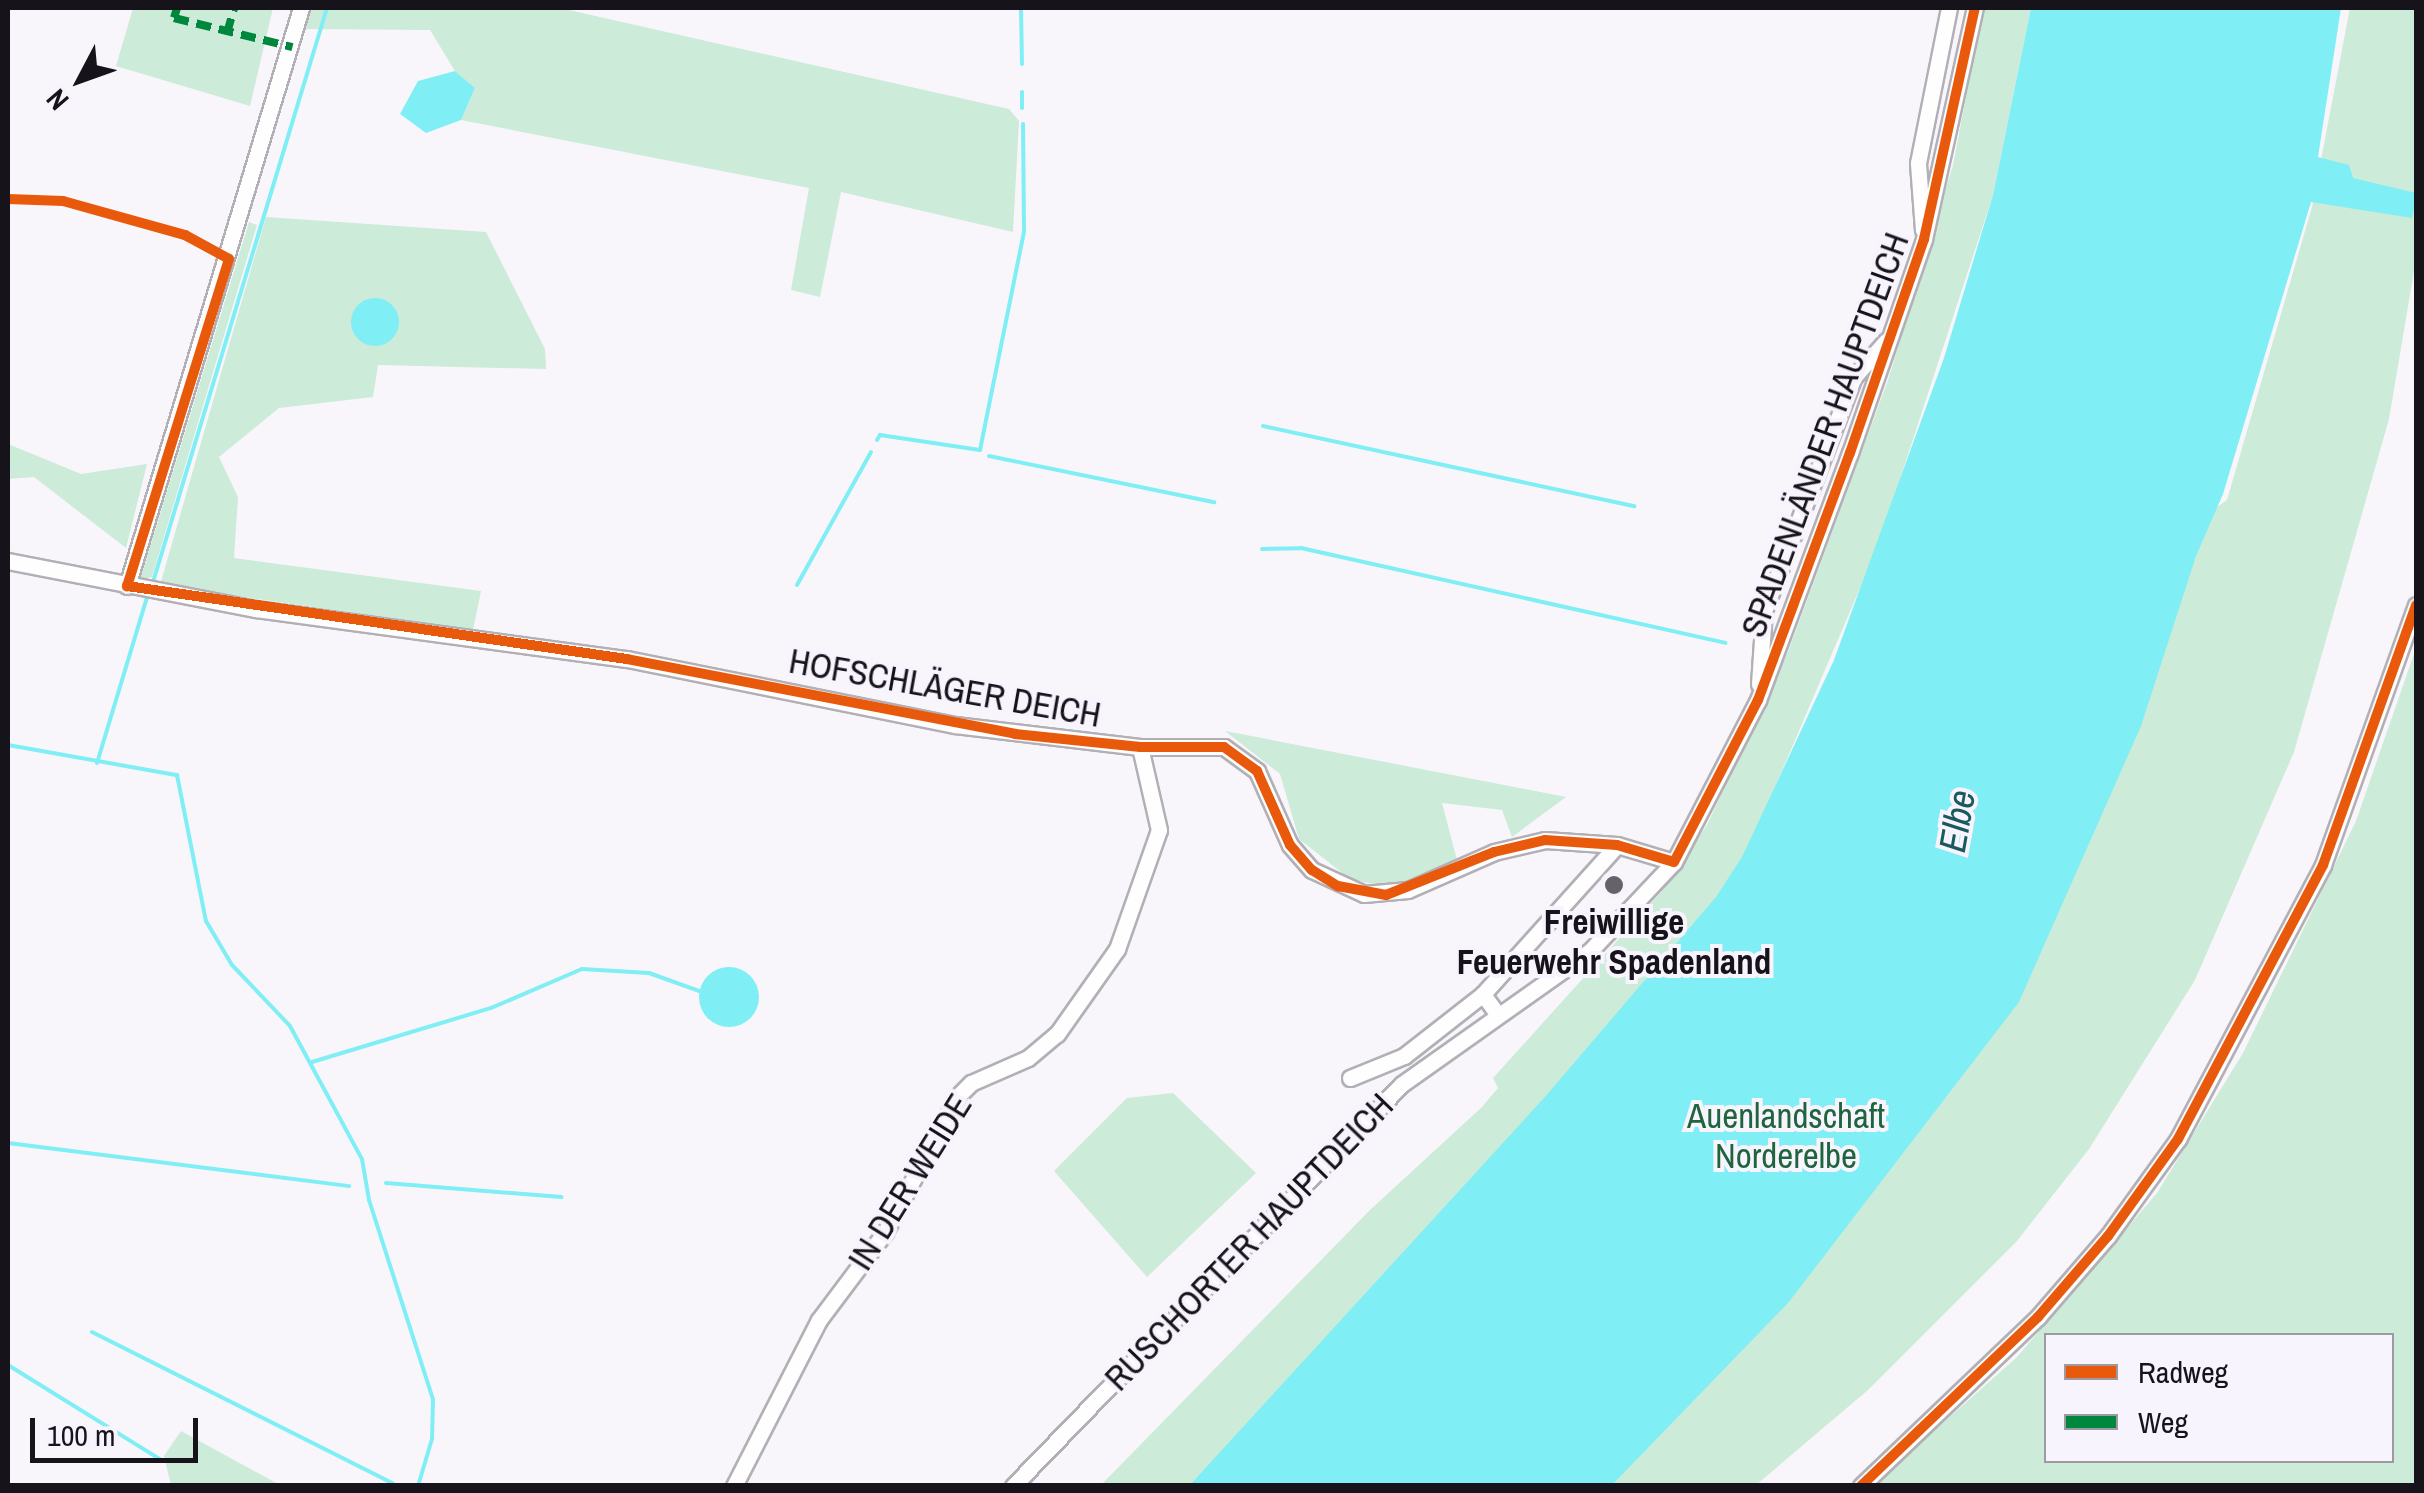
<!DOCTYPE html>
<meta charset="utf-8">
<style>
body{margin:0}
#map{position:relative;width:2424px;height:1493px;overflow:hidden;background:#f8f6fb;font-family:"Archivo Narrow",sans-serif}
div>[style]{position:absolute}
.green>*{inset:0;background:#ccebd8}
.water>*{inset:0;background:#80eef5}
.round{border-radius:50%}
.stream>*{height:4px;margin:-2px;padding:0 2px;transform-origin:2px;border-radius:2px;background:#80eef5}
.roads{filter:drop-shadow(2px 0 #b2b0b6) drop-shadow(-2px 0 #b2b0b6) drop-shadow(0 2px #b2b0b6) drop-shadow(0 -2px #b2b0b6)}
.minor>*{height:15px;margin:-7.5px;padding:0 7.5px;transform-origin:7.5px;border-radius:7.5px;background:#fefefe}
.quiet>*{height:8px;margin-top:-4px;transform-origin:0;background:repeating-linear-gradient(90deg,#00873e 0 15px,transparent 0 23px)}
.cycleway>*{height:10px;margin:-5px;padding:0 5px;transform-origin:5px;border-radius:5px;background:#e8590c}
.dots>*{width:28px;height:28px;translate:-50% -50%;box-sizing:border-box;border:5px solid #f8f4fd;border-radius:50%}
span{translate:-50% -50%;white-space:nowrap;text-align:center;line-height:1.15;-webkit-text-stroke:8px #f8f4fd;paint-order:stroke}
.street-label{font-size:35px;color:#16131a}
.poi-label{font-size:35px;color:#16131a;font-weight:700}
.park-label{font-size:35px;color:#1e653e}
.water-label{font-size:38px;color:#1a5a5e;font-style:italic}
.frame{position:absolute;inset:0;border:10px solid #16131a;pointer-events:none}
.legend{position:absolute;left:2044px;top:1333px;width:350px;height:130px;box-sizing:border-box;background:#f8f4fd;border:2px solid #9e9aa2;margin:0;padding:12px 18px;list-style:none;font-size:30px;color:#16131a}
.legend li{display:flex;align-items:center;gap:20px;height:50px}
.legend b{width:50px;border:2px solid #9e9aa2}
.north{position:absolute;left:30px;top:30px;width:100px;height:100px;-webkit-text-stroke:8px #f8f4fd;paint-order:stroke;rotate:229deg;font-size:28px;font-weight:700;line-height:40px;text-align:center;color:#16131a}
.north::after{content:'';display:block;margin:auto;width:35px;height:45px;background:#16131a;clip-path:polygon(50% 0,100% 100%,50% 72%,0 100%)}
.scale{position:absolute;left:30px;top:1418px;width:168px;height:45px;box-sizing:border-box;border:5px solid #16131a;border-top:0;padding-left:12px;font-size:30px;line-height:35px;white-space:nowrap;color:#16131a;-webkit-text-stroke:8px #f8f4fd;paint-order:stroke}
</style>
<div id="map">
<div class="green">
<i style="clip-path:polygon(133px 8px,273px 8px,250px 106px,116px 66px)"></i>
<i style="clip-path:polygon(307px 8px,560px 8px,1009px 109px,1019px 121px,1013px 232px,841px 192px,820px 297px,791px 290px,809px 188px,461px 120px,475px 88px,455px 71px,430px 30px,302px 29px)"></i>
<i style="clip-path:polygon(1983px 8px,2031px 8px,1993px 195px,1878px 546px,1754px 836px,2227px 500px,2312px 207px,2350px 8px,2416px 8px,2416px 259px,2389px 419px,2294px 752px,2195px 980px,2089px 1149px,2017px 1241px,1868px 1390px,1756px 1485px,1100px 1486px,1370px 1210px,1482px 1107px,1498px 1088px,1493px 1078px,1662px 891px,1707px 825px,1788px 652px,1888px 380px,1953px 165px)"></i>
<i style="clip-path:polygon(266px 217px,486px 232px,545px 349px,546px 369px,378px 365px,373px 397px,279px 408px,219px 457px,238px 497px,234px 558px,481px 591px,473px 630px,160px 585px)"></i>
<i style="clip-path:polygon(249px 222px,257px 225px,152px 577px,140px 580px)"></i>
<i style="clip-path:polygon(8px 444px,81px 474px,147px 464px,126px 548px,34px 477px,8px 479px)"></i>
<i style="clip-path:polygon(evenodd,2416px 648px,2416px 1485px,1872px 1486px,2017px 1357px,2157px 1193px,2243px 1053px,2356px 821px,2416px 648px,2046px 1336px,2392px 1336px,2392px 1460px,2046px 1460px,2046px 1336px)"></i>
<i style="clip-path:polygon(1225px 731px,1566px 797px,1512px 837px,1502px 810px,1442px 803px,1457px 860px,1392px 888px,1350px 879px,1299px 839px,1280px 774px)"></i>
<i style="clip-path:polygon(1173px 1093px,1256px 1173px,1147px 1277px,1054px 1171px,1127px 1098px)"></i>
<i style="clip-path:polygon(181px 1431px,280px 1485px,171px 1485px,164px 1456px)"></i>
</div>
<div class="water">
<i style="clip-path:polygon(2031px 8px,2341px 8px,2318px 157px,2349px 165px,2353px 178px,2416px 193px,2416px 199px,2412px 218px,2311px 202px,2223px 494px,2196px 556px,2141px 726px,2019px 1002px,1788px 1303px,1612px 1485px,1190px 1485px,1544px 1098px,1716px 897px,1742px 857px,1834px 660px,1944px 358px,1993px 195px)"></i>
<i style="clip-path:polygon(455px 71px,475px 88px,461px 120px,426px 133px,400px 114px,418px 81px)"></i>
<i class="round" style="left:351px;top:298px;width:48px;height:48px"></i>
<i class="round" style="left:699px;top:967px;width:60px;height:60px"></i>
</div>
<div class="stream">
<i style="left:1021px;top:8px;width:56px;rotate:89deg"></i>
<i style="left:1022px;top:92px;width:16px;rotate:90deg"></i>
<i style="left:1263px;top:426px;width:380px;rotate:12.2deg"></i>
<i style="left:877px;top:440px;width:6px;rotate:-59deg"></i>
<i style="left:880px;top:435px;width:101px;rotate:8.5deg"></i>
<i style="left:980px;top:450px;width:223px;rotate:-78.6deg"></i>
<i style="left:1024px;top:231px;width:107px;rotate:-90.5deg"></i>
<i style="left:989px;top:456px;width:230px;rotate:11.6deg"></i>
<i style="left:1262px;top:549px;width:39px;rotate:-1deg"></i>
<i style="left:1301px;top:548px;width:435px;rotate:12.6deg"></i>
<i style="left:153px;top:582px;width:600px;rotate:-73.14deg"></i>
<i style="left:797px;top:585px;width:152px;rotate:-60.9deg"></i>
<i style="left:8px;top:745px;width:172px;rotate:10.1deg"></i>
<i style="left:177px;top:775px;width:149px;rotate:78.8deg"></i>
<i style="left:206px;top:921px;width:51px;rotate:59.4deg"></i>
<i style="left:232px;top:965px;width:84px;rotate:46.4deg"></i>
<i style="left:290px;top:1026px;width:151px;rotate:61.6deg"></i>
<i style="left:362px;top:1159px;width:42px;rotate:80.3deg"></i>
<i style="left:369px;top:1200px;width:209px;rotate:72.2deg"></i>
<i style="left:433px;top:1399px;width:40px;rotate:91.4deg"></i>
<i style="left:432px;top:1439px;width:49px;rotate:106.6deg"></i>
<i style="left:97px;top:763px;width:180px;rotate:-73.2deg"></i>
<i style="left:312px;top:1062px;width:187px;rotate:-16.8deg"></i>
<i style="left:491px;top:1008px;width:99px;rotate:-23.2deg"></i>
<i style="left:582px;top:969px;width:67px;rotate:3.4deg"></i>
<i style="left:649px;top:973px;width:53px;rotate:19.8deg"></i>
<i style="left:8px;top:1143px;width:344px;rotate:7.2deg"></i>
<i style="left:386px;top:1183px;width:176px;rotate:4.6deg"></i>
<i style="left:92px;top:1332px;width:336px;rotate:26.7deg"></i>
<i style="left:8px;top:1365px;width:182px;rotate:31.8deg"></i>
</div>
<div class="roads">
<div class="minor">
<i style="left:1923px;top:230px;width:67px;rotate:-94.3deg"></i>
<i style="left:1918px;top:163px;width:158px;rotate:-78.7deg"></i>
<i style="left:8px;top:561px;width:253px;rotate:11deg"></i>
<i style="left:256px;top:609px;width:374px;rotate:7.7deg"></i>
<i style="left:627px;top:659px;width:335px;rotate:11.4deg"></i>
<i style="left:955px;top:725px;width:186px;rotate:6.8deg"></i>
<i style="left:1140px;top:747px;width:84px"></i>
<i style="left:1224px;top:747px;width:41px;rotate:36deg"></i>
<i style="left:1257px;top:771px;width:81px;rotate:66deg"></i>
<i style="left:1290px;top:845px;width:33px;rotate:49deg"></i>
<i style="left:1312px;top:870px;width:57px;rotate:24.8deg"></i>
<i style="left:1364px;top:894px;width:44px;rotate:-5.2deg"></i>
<i style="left:1408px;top:890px;width:94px;rotate:-23.8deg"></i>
<i style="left:1494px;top:852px;width:52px;rotate:-13.2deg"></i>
<i style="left:1545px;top:840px;width:72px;rotate:4deg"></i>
<i style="left:1617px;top:845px;width:59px;rotate:16.6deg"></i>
<i style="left:127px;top:586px;width:604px;rotate:-73.25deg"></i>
<i style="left:1759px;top:684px;width:73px;rotate:-86.1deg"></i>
<i style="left:1764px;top:611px;width:251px;rotate:-69deg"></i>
<i style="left:1854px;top:377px;width:48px;rotate:-48.4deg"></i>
<i style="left:1498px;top:1015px;width:26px;rotate:-126deg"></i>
<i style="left:1483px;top:994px;width:200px;rotate:-48deg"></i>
<i style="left:1350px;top:1078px;width:58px;rotate:-22.2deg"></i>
<i style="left:1404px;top:1056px;width:100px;rotate:-38.1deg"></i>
<i style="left:734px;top:1486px;width:186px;rotate:-62.9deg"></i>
<i style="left:819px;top:1320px;width:110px;rotate:-53.1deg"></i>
<i style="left:885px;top:1232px;width:153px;rotate:-61.9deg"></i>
<i style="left:957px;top:1097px;width:20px;rotate:-45deg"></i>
<i style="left:971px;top:1083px;width:62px;rotate:-23.7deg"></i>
<i style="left:1028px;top:1058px;width:38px;rotate:-40deg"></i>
<i style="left:1057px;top:1034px;width:104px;rotate:-54.8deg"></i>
<i style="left:1117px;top:949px;width:126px;rotate:-70.6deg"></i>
<i style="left:1159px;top:830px;width:85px;rotate:-102.9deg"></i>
<i style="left:1013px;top:1486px;width:559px;rotate:-45.94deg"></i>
<i style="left:1402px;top:1084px;width:232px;rotate:-35.3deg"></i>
<i style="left:1591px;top:950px;width:121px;rotate:-46.7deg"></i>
<i style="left:1674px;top:862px;width:182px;rotate:-62.6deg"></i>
<i style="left:1758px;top:700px;width:264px;rotate:-69.6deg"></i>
<i style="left:1850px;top:453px;width:226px;rotate:-70.9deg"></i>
<i style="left:1924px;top:239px;width:237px;rotate:-77.6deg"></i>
<i style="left:1861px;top:1486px;width:245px;rotate:-43.7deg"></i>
<i style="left:2038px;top:1317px;width:107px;rotate:-49.2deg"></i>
<i style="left:2108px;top:1236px;width:120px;rotate:-54.2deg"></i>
<i style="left:2178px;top:1139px;width:310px;rotate:-62.1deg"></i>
<i style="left:2323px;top:865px;width:276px;rotate:-70.3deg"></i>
</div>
</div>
<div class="quiet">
<i style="left:177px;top:8px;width:10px;rotate:107deg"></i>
<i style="left:174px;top:18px;width:122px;rotate:13.8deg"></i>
<i style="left:227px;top:33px;width:26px;rotate:-74deg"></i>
</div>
<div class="cycleway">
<i style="left:8px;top:199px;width:55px;rotate:2.1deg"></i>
<i style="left:63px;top:201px;width:127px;rotate:15.6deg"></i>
<i style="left:185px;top:235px;width:50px;rotate:28.6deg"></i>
<i style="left:229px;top:259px;width:343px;rotate:107.3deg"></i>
<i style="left:127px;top:586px;width:505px;rotate:8.31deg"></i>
<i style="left:627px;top:659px;width:395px;rotate:10.9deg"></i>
<i style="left:1015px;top:734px;width:126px;rotate:5.9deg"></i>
<i style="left:1140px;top:747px;width:84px"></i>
<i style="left:1224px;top:747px;width:41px;rotate:36deg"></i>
<i style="left:1257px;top:771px;width:81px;rotate:66deg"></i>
<i style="left:1290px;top:845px;width:33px;rotate:49deg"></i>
<i style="left:1312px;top:870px;width:31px;rotate:32deg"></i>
<i style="left:1338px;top:886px;width:49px;rotate:10.6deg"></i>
<i style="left:1386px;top:895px;width:116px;rotate:-21.7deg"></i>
<i style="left:1494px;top:852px;width:52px;rotate:-13.2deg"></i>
<i style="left:1545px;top:840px;width:72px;rotate:4deg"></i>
<i style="left:1617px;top:845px;width:59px;rotate:16.6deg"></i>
<i style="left:1674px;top:862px;width:182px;rotate:-62.6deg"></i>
<i style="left:1758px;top:700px;width:264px;rotate:-69.6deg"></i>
<i style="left:1850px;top:453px;width:226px;rotate:-70.9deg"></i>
<i style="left:1924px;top:239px;width:237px;rotate:-77.6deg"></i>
<i style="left:1861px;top:1486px;width:245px;rotate:-43.7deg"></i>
<i style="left:2038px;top:1317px;width:107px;rotate:-49.2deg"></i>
<i style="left:2108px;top:1236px;width:120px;rotate:-54.2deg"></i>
<i style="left:2178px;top:1139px;width:310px;rotate:-62.1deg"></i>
<i style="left:2323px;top:865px;width:276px;rotate:-70.3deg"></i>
</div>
<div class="dots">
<i style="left:1614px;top:885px;background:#656269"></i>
</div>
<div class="street-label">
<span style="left:1825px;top:435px;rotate:-70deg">SPADENLÄNDER HAUPTDEICH</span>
<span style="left:945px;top:688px;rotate:10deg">HOFSCHLÄGER DEICH</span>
<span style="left:910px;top:1182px;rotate:-58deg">IN DER WEIDE</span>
<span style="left:1249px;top:1242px;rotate:-46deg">RUSCHORTER HAUPTDEICH</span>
</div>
<div class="poi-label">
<span style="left:1614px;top:942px">Freiwillige<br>Feuerwehr Spadenland</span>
</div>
<div class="park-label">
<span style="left:1786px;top:1136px">Auenlandschaft<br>Norderelbe</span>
</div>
<div class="water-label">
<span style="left:1957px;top:821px;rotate:-80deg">Elbe</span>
</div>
<div class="frame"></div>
<ul class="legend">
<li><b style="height:12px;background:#e8590c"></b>Radweg</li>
<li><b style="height:12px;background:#00873e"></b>Weg</li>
</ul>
<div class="north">N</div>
<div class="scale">100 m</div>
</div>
